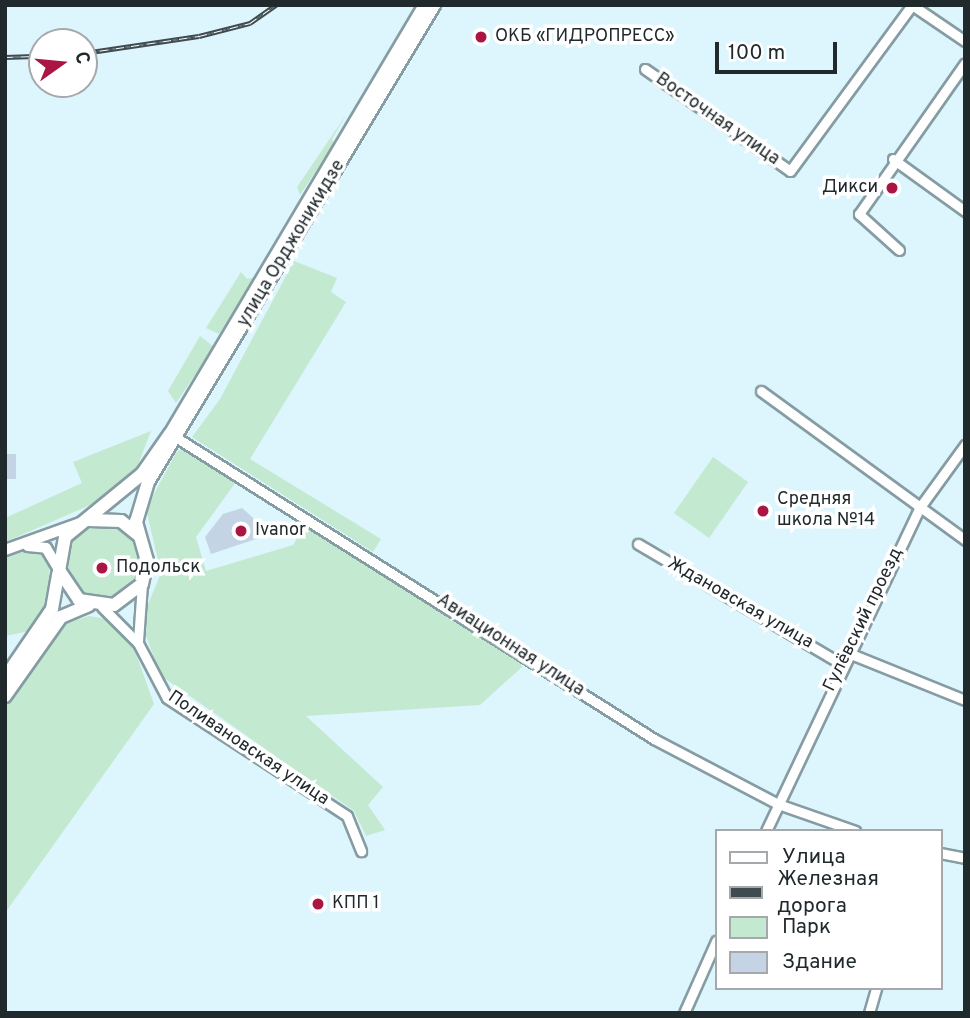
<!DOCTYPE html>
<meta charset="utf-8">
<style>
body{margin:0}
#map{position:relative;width:970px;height:1018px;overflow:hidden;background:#ddf5fd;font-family:Overpass,sans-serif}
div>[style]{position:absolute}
.green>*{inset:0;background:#c3e9d0}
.round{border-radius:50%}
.building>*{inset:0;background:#c5d4e4}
.roads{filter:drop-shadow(2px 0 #869ca3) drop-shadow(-2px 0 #869ca3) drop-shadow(0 2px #869ca3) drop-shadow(0 -2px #869ca3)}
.minor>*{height:9px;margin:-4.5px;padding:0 4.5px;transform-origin:4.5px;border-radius:4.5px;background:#fff}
.tertiary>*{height:10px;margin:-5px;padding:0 5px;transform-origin:5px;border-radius:5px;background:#fff}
.secondary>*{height:12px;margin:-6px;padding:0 6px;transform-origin:6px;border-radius:6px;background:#fff}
.rail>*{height:5px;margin-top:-2.5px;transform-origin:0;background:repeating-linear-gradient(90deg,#fff 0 8px,#3f4b4e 0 16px);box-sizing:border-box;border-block:2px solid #3f4b4e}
.dots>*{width:19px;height:19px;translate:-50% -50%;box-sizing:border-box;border:4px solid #fff;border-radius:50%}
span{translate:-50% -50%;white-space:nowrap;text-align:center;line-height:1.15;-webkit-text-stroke:7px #fff;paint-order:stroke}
.poi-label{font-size:18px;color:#20292c}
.left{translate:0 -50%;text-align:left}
.right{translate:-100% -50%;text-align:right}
.street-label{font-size:18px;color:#20292c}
.frame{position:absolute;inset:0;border:7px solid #20292c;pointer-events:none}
.legend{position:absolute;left:715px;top:829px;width:228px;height:161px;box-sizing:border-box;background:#fff;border:2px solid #a6a9ab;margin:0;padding:9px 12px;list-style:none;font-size:21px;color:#20292c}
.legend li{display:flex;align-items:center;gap:14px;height:35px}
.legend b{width:35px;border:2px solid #a6a9ab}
.north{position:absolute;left:28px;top:28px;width:70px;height:70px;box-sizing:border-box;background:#fff;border:2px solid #a6a9ab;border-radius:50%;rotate:75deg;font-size:19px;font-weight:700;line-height:28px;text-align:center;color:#20292c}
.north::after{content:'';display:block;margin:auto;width:24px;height:32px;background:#aa1543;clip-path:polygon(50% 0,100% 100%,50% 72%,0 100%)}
.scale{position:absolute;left:715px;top:42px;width:122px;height:32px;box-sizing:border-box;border:4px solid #20292c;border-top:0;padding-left:9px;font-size:21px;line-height:24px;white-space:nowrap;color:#20292c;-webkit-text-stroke:5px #fff;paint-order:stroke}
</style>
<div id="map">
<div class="green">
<i style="clip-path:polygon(346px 115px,332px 139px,334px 144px,300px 195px,297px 187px)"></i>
<i style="clip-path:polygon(294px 261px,337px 278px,331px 292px,346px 302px,250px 459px,381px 539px,373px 552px,192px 437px,220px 399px)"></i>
<i style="clip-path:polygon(241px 272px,247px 279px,256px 277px,219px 334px,206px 328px)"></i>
<i style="clip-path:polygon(200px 336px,214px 347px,176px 403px,168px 391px)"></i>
<i style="clip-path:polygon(151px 431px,133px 477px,111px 496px,5px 542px,5px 518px,82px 483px,73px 462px)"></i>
<i style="clip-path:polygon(185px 449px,236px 482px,196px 537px,206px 571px,293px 545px,305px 525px,518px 654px,522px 667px,480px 705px,306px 716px,383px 787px,368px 805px,385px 830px,366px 836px,354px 811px,160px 675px,141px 621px,161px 573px,146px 509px,177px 451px)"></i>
<i style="clip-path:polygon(713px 457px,748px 482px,709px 538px,674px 513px)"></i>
<i class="round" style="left:66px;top:525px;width:74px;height:74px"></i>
<i style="clip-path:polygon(29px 547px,50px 561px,48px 598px,30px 631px,5px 636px,5px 555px)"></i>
<i style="clip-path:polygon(89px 616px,106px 619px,131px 640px,154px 704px,5px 913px,5px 706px,61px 625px)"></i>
</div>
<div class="building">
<i style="clip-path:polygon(5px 454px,16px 454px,16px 479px,5px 479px)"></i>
<i style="clip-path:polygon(242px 508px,271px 534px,211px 554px,205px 537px,223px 514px)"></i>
</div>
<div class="roads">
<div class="minor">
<i style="left:645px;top:69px;width:177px;rotate:35.1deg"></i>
<i style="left:790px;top:171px;width:206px;rotate:-53.7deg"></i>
<i style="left:912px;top:5px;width:64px;rotate:34.2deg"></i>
<i style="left:893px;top:159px;width:89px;rotate:35.8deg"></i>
<i style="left:899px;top:250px;width:54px;rotate:-138deg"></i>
<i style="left:859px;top:214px;width:184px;rotate:-54.9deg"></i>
<i style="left:761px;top:391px;width:253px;rotate:36.1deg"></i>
<i style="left:177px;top:438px;width:564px;rotate:32.25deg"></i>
<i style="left:654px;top:739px;width:140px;rotate:27.7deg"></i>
<i style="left:778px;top:804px;width:82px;rotate:19.3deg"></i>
<i style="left:638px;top:544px;width:237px;rotate:30.5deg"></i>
<i style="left:102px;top:607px;width:51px;rotate:45deg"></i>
<i style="left:138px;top:643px;width:62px;rotate:62.2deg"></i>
<i style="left:167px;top:698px;width:215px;rotate:33.2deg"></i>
<i style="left:347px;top:816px;width:38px;rotate:68deg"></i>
<i style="left:138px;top:641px;width:57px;rotate:-86deg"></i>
<i style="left:846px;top:652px;width:128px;rotate:22deg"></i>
<i style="left:766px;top:831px;width:359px;rotate:-64.6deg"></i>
<i style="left:920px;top:507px;width:77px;rotate:-54deg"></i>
<i style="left:940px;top:853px;width:25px;rotate:11deg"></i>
<i style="left:684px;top:1013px;width:79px;rotate:-66deg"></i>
<i style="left:869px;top:1013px;width:26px;rotate:-74deg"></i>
</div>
<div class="tertiary">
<i style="left:28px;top:546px;width:18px;rotate:6deg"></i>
<i style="left:46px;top:548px;width:26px;rotate:59deg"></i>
<i style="left:5px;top:550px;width:80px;rotate:-19.8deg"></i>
</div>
<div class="secondary">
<i style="left:425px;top:5px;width:499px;rotate:120.7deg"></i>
<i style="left:170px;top:434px;width:49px;rotate:125deg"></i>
<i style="left:142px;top:474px;width:99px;rotate:140.7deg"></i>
<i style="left:65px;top:537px;width:34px;rotate:100deg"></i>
<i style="left:59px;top:570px;width:36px;rotate:56deg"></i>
<i style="left:79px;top:600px;width:35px;rotate:8deg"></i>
<i style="left:114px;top:605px;width:35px;rotate:-37deg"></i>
<i style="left:142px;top:584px;width:24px;rotate:-78deg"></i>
<i style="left:147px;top:561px;width:41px;rotate:-105.8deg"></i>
<i style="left:136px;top:522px;width:42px;rotate:-73.3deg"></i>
<i style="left:148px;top:482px;width:556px;rotate:-59.05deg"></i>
<i style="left:89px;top:520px;width:32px;rotate:2deg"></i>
<i style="left:121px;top:521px;width:22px;rotate:39deg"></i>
<i style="left:5px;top:678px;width:83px;rotate:-55.7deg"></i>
<i style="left:52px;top:609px;width:36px;rotate:-80deg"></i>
<i style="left:5px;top:696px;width:97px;rotate:-54.7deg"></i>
<i style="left:61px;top:617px;width:30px;rotate:-23deg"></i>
</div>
</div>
<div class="rail">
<i style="left:84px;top:53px;width:116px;rotate:-8.4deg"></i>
<i style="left:199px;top:36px;width:53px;rotate:-14.3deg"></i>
<i style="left:250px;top:23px;width:32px;rotate:-35deg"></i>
<i style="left:5px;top:57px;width:37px;rotate:-2deg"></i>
</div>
<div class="dots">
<i style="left:481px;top:37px;background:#aa1543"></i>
<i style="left:892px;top:188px;background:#aa1543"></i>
<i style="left:763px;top:511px;background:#aa1543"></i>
<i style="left:241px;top:531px;background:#aa1543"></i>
<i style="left:102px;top:568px;background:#aa1543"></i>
<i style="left:318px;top:904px;background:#aa1543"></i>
</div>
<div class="poi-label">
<span class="left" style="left:495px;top:37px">ОКБ «ГИДРОПРЕСС»</span>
<span class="right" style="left:878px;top:188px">Дикси</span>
<span class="left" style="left:777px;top:511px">Средняя<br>школа №14</span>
<span class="left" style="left:255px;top:531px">Ivanor</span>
<span class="left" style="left:116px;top:568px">Подольск</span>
<span class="left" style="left:332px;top:904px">КПП 1</span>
</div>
<div class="street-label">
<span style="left:717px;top:120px;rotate:35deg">Восточная улица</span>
<span style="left:292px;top:244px;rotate:-59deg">улица Орджоникидзе</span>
<span style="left:740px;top:604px;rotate:30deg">Ждановская улица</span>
<span style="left:864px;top:620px;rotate:-64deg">Гулёвский проезд</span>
<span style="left:510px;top:646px;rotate:33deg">Авиационная улица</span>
<span style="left:248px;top:749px;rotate:34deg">Поливановская улица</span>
</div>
<div class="frame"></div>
<ul class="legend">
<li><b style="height:9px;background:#fff"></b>Улица</li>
<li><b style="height:9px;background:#3f4b4e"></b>Железная дорога</li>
<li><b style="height:19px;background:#c3e9d0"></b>Парк</li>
<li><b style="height:19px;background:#c5d4e4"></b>Здание</li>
</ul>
<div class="north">С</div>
<div class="scale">100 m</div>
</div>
